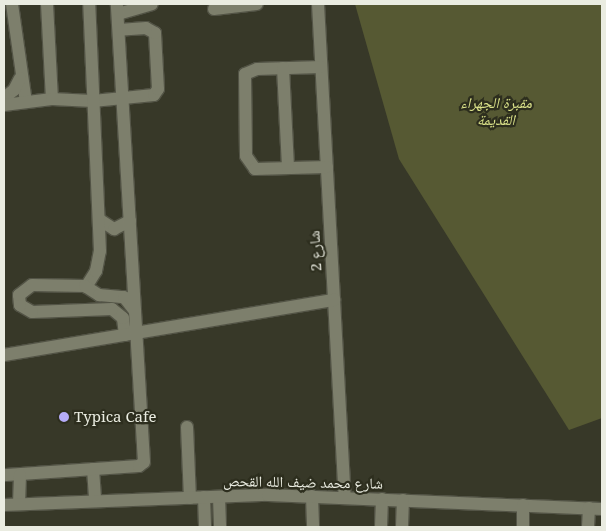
<!DOCTYPE html>
<meta charset="utf-8">
<style>
body{margin:0}
#map{position:relative;width:606px;height:531px;overflow:hidden;background:#373828;font-family:"Noto Serif","Noto Naskh Arabic",serif}
div>[style]{position:absolute}
.green>*{inset:0;background:#565933}
.roads{filter:drop-shadow(1px 0 #535446) drop-shadow(-1px 0 #535446) drop-shadow(0 1px #535446) drop-shadow(0 -1px #535446)}
.minor>*{height:12px;margin:-6px;padding:0 6px;transform-origin:6px;border-radius:6px;background:#7d7f6c}
.dots>*{width:14px;height:14px;translate:-50% -50%;box-sizing:border-box;border:2px solid #2d2e1e;border-radius:50%}
span{translate:-50% -50%;white-space:nowrap;text-align:center;line-height:1.15;-webkit-text-stroke:4.5px #2d2e1e;paint-order:stroke}
.park-label{font-size:15px;color:#d9e088;font-style:italic}
.street-label{font-size:15px;color:#eaece1}
.poi-label{font-size:15px;color:#eaece1}
.left{translate:0 -50%;text-align:left}
.frame{position:absolute;inset:0;border:5px solid #eaece1;pointer-events:none}
</style>
<div id="map">
<div class="green">
<i style="clip-path:polygon(355px 4px,602px 4px,602px 418px,569px 430px,399px 159px)"></i>
</div>
<div class="roads">
<div class="minor">
<i style="left:12px;top:4px;width:99px;rotate:81.9deg"></i>
<i style="left:47px;top:4px;width:95px;rotate:87deg"></i>
<i style="left:318px;top:4px;width:493px;rotate:86.9deg"></i>
<i style="left:214px;top:9px;width:43px;rotate:-6.6deg"></i>
<i style="left:118px;top:14px;width:35px;rotate:-16deg"></i>
<i style="left:321px;top:67px;width:64px;rotate:178.2deg"></i>
<i style="left:257px;top:69px;width:13px;rotate:157deg"></i>
<i style="left:245px;top:74px;width:82px;rotate:89.3deg"></i>
<i style="left:246px;top:156px;width:16px;rotate:55deg"></i>
<i style="left:255px;top:169px;width:72px;rotate:-1.6deg"></i>
<i style="left:283px;top:68px;width:100px;rotate:87.1deg"></i>
<i style="left:4px;top:98px;width:13px;rotate:-39deg"></i>
<i style="left:14px;top:90px;width:13px;rotate:-63deg"></i>
<i style="left:4px;top:105px;width:48px;rotate:-7.1deg"></i>
<i style="left:52px;top:99px;width:41px;rotate:2.8deg"></i>
<i style="left:93px;top:101px;width:61px;rotate:-5.6deg"></i>
<i style="left:154px;top:95px;width:7px;rotate:-56deg"></i>
<i style="left:158px;top:89px;width:56px;rotate:-93.1deg"></i>
<i style="left:155px;top:33px;width:10px;rotate:-151deg"></i>
<i style="left:146px;top:28px;width:27px;rotate:176deg"></i>
<i style="left:100px;top:220px;width:17px;rotate:33deg"></i>
<i style="left:114px;top:229px;width:18px;rotate:-27deg"></i>
<i style="left:86px;top:287px;width:19px;rotate:-58deg"></i>
<i style="left:96px;top:271px;width:20px;rotate:-79deg"></i>
<i style="left:100px;top:251px;width:247px;rotate:-92.5deg"></i>
<i style="left:125px;top:335px;width:17px;rotate:-97deg"></i>
<i style="left:123px;top:318px;width:14px;rotate:-141deg"></i>
<i style="left:112px;top:309px;width:80px;rotate:177.9deg"></i>
<i style="left:32px;top:312px;width:14px;rotate:-150deg"></i>
<i style="left:20px;top:305px;width:10px;rotate:-96deg"></i>
<i style="left:19px;top:295px;width:16px;rotate:-38deg"></i>
<i style="left:32px;top:285px;width:53px;rotate:1.1deg"></i>
<i style="left:85px;top:286px;width:17px;rotate:33deg"></i>
<i style="left:99px;top:295px;width:25px;rotate:5deg"></i>
<i style="left:124px;top:297px;width:18px;rotate:52deg"></i>
<i style="left:4px;top:355px;width:335px;rotate:-9.5deg"></i>
<i style="left:187px;top:427px;width:71px;rotate:87.6deg"></i>
<i style="left:93px;top:469px;width:32px;rotate:86deg"></i>
<i style="left:6px;top:475px;width:133px;rotate:-3.9deg"></i>
<i style="left:139px;top:466px;width:6px;rotate:-39deg"></i>
<i style="left:144px;top:462px;width:459px;rotate:-93.4deg"></i>
<i style="left:312px;top:496px;width:31px;rotate:88deg"></i>
<i style="left:204px;top:497px;width:30px;rotate:88deg"></i>
<i style="left:219px;top:497px;width:30px;rotate:88deg"></i>
<i style="left:19px;top:504px;width:29px;rotate:-88deg"></i>
<i style="left:4px;top:505px;width:264px;rotate:-2.2deg"></i>
<i style="left:268px;top:495px;width:334px;rotate:2.4deg"></i>
<i style="left:381px;top:527px;width:28px;rotate:-88deg"></i>
<i style="left:402px;top:527px;width:27px;rotate:-88deg"></i>
<i style="left:523px;top:527px;width:22px;rotate:-90deg"></i>
<i style="left:588px;top:527px;width:19px;rotate:-87deg"></i>
</div>
</div>
<div class="dots">
<i style="left:64px;top:417px;background:#b5acf8"></i>
</div>
<div class="park-label">
<span style="left:496px;top:111px">مقبرة الجهراء<br>القديمة</span>
</div>
<div class="street-label">
<span style="left:315px;top:251px;rotate:-93deg">شارع 2</span>
<span style="left:303px;top:482px;rotate:1deg">شارع محمد ضيف الله القحص</span>
</div>
<div class="poi-label">
<span class="left" style="left:74px;top:417px">Typica Cafe</span>
</div>
<div class="frame"></div>
</div>
